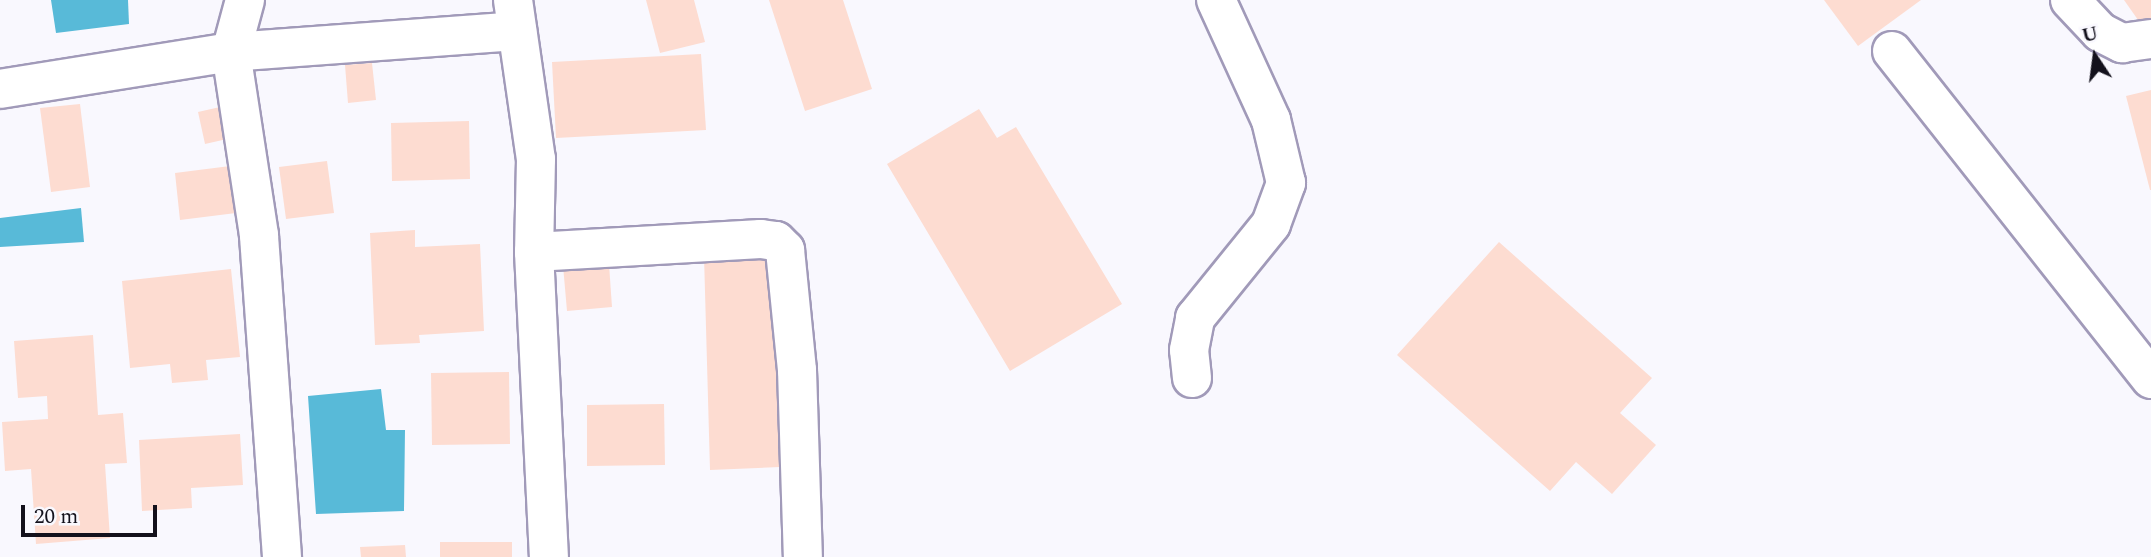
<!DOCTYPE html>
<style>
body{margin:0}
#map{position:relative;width:2151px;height:557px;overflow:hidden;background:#f9f8fe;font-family:Spectral,serif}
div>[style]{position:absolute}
.water>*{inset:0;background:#58bad8}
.building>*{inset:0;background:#fddcd1}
.roads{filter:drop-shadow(2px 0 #a19ab9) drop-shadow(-2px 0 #a19ab9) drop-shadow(0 2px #a19ab9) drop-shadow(0 -2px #a19ab9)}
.street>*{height:38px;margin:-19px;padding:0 19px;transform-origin:19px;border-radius:19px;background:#fff}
span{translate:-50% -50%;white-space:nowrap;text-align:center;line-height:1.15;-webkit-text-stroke:7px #f9f8fe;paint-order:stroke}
.north{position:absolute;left:2060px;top:21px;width:70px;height:70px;-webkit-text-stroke:5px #f9f8fe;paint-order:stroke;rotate:347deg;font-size:19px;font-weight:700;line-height:28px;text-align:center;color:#13111c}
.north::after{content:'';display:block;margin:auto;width:24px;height:32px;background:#13111c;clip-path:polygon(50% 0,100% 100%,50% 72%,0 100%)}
.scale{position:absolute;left:21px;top:505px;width:136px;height:32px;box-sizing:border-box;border:4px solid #13111c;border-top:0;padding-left:9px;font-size:21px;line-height:24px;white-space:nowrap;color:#13111c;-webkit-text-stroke:5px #f9f8fe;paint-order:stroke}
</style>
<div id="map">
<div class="water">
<i style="clip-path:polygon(51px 0,128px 0,129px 24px,56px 33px)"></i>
<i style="clip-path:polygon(81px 208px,84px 242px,0 247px,0 218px)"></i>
<i style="clip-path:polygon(381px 389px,386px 430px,405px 430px,404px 511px,316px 514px,308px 396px)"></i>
</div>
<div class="building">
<i style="clip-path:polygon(646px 0,694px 0,705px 42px,660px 53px)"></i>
<i style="clip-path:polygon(769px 0,843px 0,872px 89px,805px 111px)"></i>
<i style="clip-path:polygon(1824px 0,1921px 0,1858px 46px)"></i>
<i style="clip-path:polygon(2124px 0,2151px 0,2151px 21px,2143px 27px)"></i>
<i style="clip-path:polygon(701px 54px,706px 130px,556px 138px,552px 62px)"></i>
<i style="clip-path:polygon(372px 63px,376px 100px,348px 103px,345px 65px)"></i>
<i style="clip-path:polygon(2151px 90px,2151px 190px,2150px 190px,2126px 96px)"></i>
<i style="clip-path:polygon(80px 104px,90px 187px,51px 192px,40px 108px)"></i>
<i style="clip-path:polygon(220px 107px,227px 139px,205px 144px,198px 112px)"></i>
<i style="clip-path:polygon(979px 109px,997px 138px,1016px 127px,1122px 304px,1010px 371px,887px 164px)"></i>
<i style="clip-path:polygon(469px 121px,470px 179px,392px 181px,391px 123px)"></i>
<i style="clip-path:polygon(327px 161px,334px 213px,286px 219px,279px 167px)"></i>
<i style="clip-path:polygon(238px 165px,244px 212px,180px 220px,175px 173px)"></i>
<i style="clip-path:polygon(415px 230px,415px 247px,480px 244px,484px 331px,419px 335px,420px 343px,375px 345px,370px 233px)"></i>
<i style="clip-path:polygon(1499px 242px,1652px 378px,1620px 413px,1656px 445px,1612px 494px,1576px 462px,1550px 491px,1397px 355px)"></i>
<i style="clip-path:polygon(608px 250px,612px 307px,567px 311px,562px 254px)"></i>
<i style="clip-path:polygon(774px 253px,780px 467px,710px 470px,704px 256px)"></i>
<i style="clip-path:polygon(231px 269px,240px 357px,206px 360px,208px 380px,172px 383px,170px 364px,130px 368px,122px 281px)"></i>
<i style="clip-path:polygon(93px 335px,98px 415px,123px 413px,127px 463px,105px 464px,110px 538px,36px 544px,31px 469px,5px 471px,2px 422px,48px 419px,47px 396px,18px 398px,14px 341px)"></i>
<i style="clip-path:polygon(509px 372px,510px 444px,432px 445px,431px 373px)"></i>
<i style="clip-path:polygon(664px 404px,665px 465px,587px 466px,587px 405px)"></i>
<i style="clip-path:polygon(240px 434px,243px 485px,191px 488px,192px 508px,142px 511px,139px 440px)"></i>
<i style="clip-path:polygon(440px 542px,512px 542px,512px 557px,440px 557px)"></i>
<i style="clip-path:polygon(405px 545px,406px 557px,361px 557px,360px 547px)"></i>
</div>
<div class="roads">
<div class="street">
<i style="left:245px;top:0;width:54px;rotate:105.1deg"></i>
<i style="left:231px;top:52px;width:186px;rotate:81.3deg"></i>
<i style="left:259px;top:236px;width:322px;rotate:85.9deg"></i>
<i style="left:513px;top:0;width:161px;rotate:81.8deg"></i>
<i style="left:536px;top:159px;width:93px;rotate:91.2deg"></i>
<i style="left:534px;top:252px;width:305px;rotate:87.2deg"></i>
<i style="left:2070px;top:0;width:44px;rotate:46.8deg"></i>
<i style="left:2100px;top:32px;width:25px;rotate:27deg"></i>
<i style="left:2122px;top:43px;width:29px;rotate:-8deg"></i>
<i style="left:1892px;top:51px;width:418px;rotate:51.7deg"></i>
<i style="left:0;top:89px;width:234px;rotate:-9.1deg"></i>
<i style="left:231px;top:52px;width:287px;rotate:-4.2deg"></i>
<i style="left:534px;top:252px;width:227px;rotate:-3.3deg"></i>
<i style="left:761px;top:239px;width:15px;rotate:8deg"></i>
<i style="left:776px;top:241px;width:13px;rotate:45deg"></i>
<i style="left:785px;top:250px;width:121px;rotate:84.3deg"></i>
<i style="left:797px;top:370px;width:187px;rotate:88.2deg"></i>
<i style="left:1192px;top:378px;width:28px;rotate:-96deg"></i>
<i style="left:1189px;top:350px;width:33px;rotate:-79deg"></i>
<i style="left:1195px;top:318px;width:121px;rotate:-51deg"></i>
<i style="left:1271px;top:224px;width:44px;rotate:-69.9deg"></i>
<i style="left:1286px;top:183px;width:65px;rotate:-103.4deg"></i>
<i style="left:1271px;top:120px;width:132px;rotate:-114.6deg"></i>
</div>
</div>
<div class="north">U</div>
<div class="scale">20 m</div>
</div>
